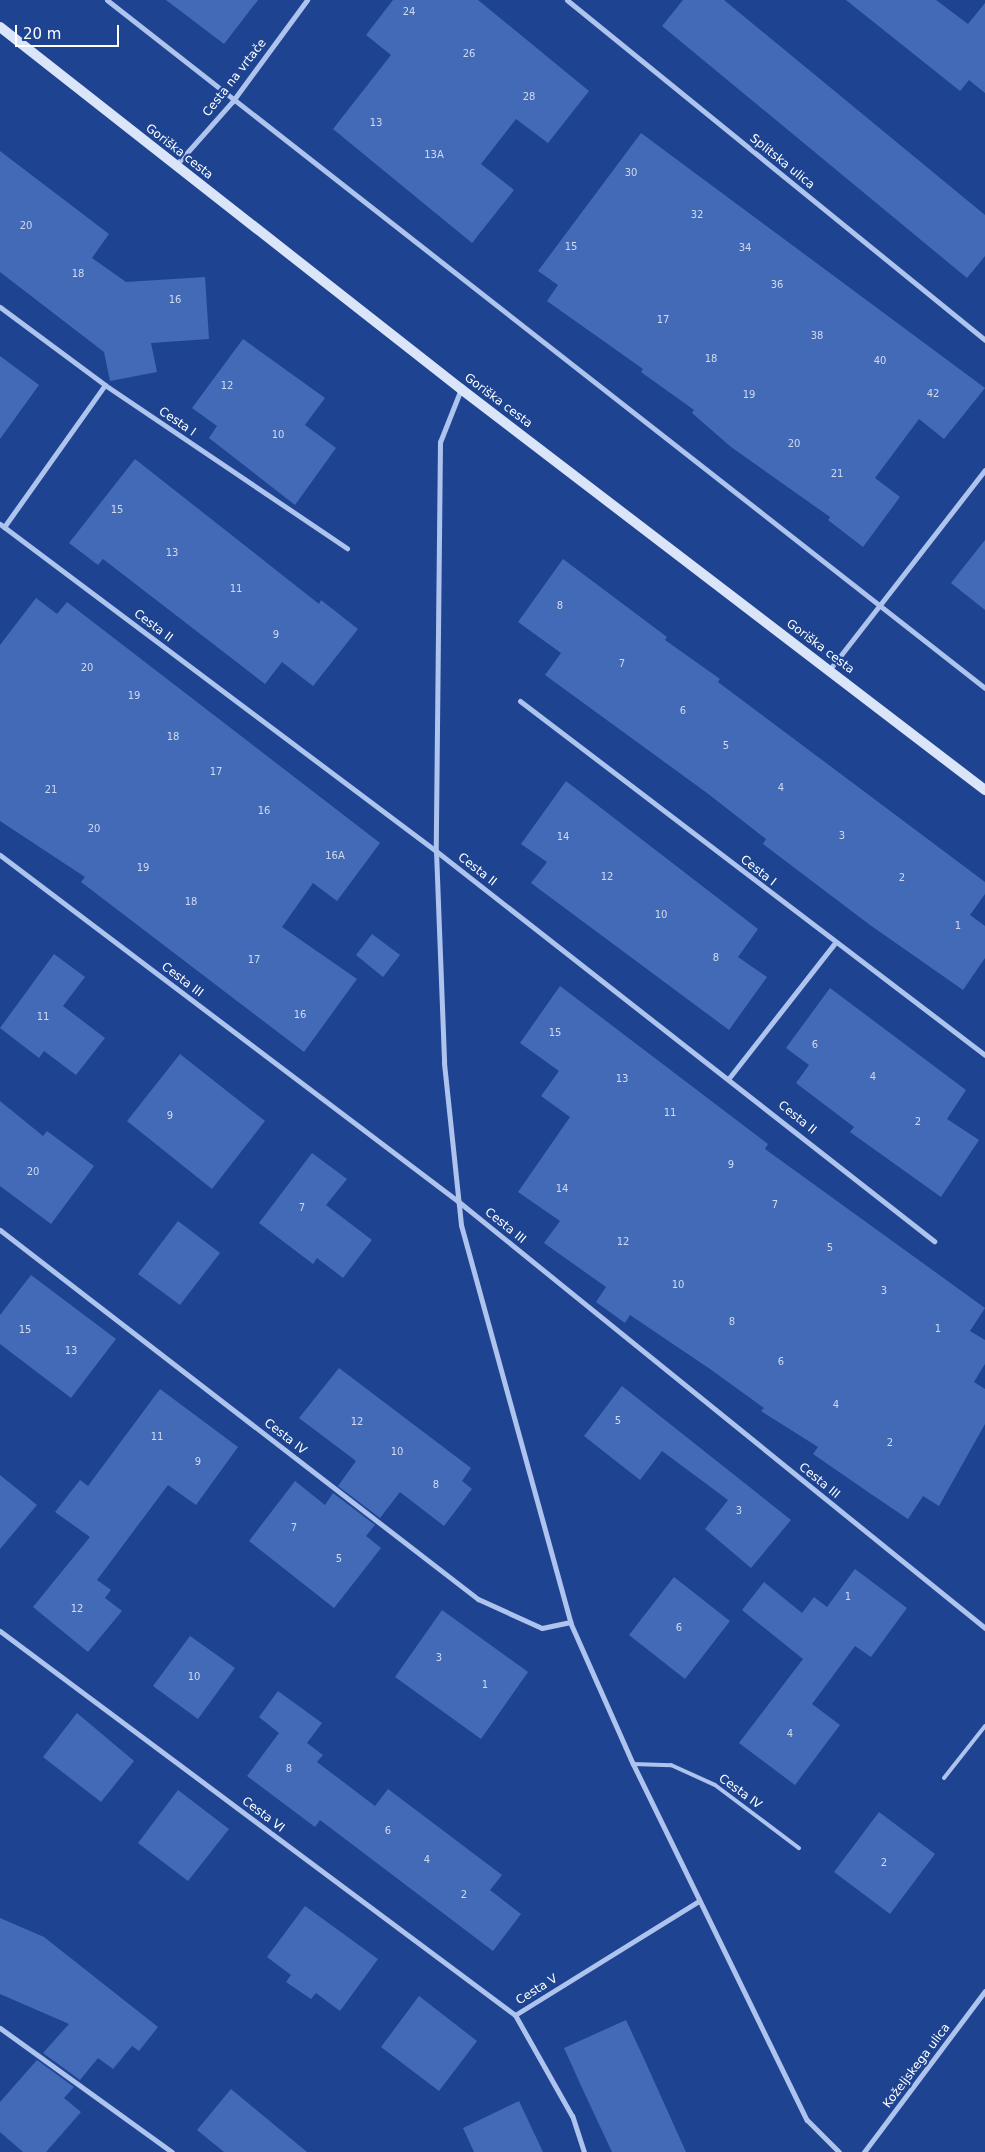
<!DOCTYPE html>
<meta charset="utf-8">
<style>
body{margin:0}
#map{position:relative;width:985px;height:2152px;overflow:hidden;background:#1e4491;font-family:"DejaVu Sans",sans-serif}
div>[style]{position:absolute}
.building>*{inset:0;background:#426ab7}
.lane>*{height:4px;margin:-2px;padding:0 2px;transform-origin:2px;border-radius:2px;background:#aec4ee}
.street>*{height:5px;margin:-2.5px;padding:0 2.5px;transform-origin:2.5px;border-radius:2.5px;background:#aec4ee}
.secondary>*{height:10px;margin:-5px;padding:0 5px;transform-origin:5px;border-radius:5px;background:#dbe5fa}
span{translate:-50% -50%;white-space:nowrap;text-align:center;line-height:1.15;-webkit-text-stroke:4.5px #1e4491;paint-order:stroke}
.number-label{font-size:10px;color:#d0daed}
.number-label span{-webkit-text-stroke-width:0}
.street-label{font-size:12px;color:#fff}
.scale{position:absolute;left:15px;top:25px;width:104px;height:22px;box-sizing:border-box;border:2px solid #fff;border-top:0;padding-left:6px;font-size:15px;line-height:18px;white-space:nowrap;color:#fff;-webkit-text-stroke:4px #1e4491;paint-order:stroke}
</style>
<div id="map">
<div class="building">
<i style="clip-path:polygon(166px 0,258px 0,224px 44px)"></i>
<i style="clip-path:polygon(393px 0,478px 0,589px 91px,548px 143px,516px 119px,481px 164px,514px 190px,472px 243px,333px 129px,391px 55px,366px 35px)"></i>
<i style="clip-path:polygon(683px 0,724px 0,985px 215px,985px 256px,967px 278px,662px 26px)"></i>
<i style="clip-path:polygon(846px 0,936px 0,968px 24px,985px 3px,985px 93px,969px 80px,960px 91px)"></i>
<i style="clip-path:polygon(641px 133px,985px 388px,944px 439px,919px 419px,875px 478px,900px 497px,863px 547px,828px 520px,830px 517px,731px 447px,692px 413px,694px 410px,641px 372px,643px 369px,547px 301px,558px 285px,538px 271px)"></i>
<i style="clip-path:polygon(0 151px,109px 234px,92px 258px,126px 282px,205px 277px,209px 339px,151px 343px,157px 372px,110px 381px,104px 352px,0 272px)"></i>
<i style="clip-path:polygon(243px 339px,325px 398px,305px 425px,336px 448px,295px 505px,209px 438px,217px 426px,192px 408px)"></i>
<i style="clip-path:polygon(0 356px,39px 385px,0 439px)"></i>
<i style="clip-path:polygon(135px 459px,319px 604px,321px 600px,358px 629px,313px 686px,282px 662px,265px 684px,103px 559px,98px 565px,69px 543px)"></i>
<i style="clip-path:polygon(985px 540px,985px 610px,951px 583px)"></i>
<i style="clip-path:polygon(563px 559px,667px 637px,665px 640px,720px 679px,718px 682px,985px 882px,985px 894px,970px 915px,985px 926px,985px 958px,963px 990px,870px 925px,763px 844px,766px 839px,707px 793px,545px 675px,561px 653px,518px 622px)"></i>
<i style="clip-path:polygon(36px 598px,57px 614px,67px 602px,380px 843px,337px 901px,313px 883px,282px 927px,357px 979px,304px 1052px,81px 882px,85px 877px,0 821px,0 645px)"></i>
<i style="clip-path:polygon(566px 781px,758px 929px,738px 957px,767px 977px,729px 1030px,531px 883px,547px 862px,521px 844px)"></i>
<i style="clip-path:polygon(372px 934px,400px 955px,383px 977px,356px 955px)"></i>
<i style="clip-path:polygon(54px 954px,85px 977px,63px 1006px,105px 1038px,76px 1075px,44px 1051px,39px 1058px,0 1028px)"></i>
<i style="clip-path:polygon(560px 986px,768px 1144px,765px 1149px,985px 1308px,970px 1331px,985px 1340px,985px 1364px,974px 1382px,985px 1389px,985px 1424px,939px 1506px,923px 1496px,908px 1519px,871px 1494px,813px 1454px,818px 1447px,761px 1411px,764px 1408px,710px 1369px,630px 1315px,625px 1323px,596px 1302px,606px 1287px,544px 1243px,560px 1221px,518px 1192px,570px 1117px,541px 1096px,559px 1071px,520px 1043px)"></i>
<i style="clip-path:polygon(830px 988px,966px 1090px,947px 1119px,979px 1140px,941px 1197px,850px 1132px,854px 1127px,796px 1083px,809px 1065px,786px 1048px)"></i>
<i style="clip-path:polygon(180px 1054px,265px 1121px,212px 1189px,127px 1121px)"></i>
<i style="clip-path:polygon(0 1101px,43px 1136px,47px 1131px,94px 1166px,51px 1224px,0 1186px)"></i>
<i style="clip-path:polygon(312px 1153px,347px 1179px,326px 1205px,372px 1240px,343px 1278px,317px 1258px,313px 1264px,259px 1223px)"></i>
<i style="clip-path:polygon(178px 1221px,220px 1253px,180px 1305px,138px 1274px)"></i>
<i style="clip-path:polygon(31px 1275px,116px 1339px,71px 1398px,0 1344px,0 1315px)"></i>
<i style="clip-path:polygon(339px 1368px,471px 1468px,462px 1481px,472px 1489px,444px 1526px,400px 1492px,380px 1518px,338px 1486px,356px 1461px,299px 1418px)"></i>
<i style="clip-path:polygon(622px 1386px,791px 1520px,751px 1568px,705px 1529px,728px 1500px,662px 1451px,640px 1480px,584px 1436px)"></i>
<i style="clip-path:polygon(160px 1389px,238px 1447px,196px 1505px,168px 1485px,97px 1580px,111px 1590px,105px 1598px,122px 1611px,88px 1652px,33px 1607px,90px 1537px,55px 1512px,80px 1480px,88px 1486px)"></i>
<i style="clip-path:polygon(0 1475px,37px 1505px,0 1549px)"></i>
<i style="clip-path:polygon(295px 1481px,325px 1505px,333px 1493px,375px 1525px,366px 1536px,381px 1548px,334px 1608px,249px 1541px)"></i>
<i style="clip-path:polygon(855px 1569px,907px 1608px,871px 1657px,855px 1646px,812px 1704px,840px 1725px,795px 1785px,739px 1743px,803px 1659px,742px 1610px,764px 1582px,802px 1613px,814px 1597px,827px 1607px)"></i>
<i style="clip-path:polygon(674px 1577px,730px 1621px,685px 1679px,629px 1635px)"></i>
<i style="clip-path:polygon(442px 1610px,528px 1672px,481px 1739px,395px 1677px)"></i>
<i style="clip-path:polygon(190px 1636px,235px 1668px,198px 1719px,153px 1686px)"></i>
<i style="clip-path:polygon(278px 1691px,322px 1723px,307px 1743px,323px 1755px,317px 1762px,375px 1806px,388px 1789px,502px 1875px,490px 1890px,521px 1914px,493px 1951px,320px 1820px,315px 1827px,247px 1776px,279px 1733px,259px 1717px)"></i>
<i style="clip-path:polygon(77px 1713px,134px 1761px,101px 1802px,43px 1757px)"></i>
<i style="clip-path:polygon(178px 1790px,229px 1829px,188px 1881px,138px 1843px)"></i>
<i style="clip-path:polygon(879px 1812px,935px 1854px,890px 1914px,834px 1872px)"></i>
<i style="clip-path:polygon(305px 1906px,378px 1959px,340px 2011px,316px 1993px,311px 1999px,286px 1982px,291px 1975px,267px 1957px)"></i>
<i style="clip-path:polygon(0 1918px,44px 1937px,158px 2027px,139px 2051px,132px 2046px,113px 2069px,98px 2058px,80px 2080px,43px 2053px,69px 2024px,0 1994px)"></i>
<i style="clip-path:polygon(419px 1996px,477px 2041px,439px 2091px,381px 2047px)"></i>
<i style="clip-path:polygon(626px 2020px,645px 2061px,686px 2152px,612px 2152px,583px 2090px,564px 2048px)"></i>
<i style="clip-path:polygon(37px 2060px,74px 2087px,64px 2098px,81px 2112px,46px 2152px,23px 2152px,0 2132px,0 2102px)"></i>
<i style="clip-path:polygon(231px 2089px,307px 2152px,224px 2152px,197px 2130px)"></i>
<i style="clip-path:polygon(519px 2101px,543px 2152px,474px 2152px,463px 2128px)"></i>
</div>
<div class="lane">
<i style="left:633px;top:1764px;width:38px;rotate:2deg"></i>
<i style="left:671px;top:1765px;width:48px;rotate:24.4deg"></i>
<i style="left:715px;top:1785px;width:105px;rotate:36.9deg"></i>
<i style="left:944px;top:1778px;width:66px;rotate:-51.7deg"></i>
</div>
<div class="street">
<i style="left:107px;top:0;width:1115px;rotate:38.08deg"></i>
<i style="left:567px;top:0;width:539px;rotate:39.12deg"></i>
<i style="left:176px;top:165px;width:84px;rotate:-48.4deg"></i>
<i style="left:232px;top:102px;width:127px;rotate:-53.7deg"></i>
<i style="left:0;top:307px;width:131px;rotate:36.6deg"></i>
<i style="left:105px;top:385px;width:292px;rotate:34deg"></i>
<i style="left:461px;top:389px;width:57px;rotate:111.6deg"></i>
<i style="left:440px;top:442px;width:409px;rotate:90.6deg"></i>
<i style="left:436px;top:851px;width:212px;rotate:87.8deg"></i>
<i style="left:444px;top:1063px;width:163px;rotate:84deg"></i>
<i style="left:461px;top:1225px;width:412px;rotate:74.6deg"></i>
<i style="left:570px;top:1622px;width:155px;rotate:66.1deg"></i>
<i style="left:633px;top:1764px;width:396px;rotate:64deg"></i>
<i style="left:807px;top:2120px;width:45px;rotate:45deg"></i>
<i style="left:0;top:524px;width:545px;rotate:36.87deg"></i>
<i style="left:436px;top:851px;width:633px;rotate:38.07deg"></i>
<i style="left:4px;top:527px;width:174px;rotate:-54.6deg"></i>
<i style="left:830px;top:669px;width:252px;rotate:-52.1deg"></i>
<i style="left:520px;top:701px;width:584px;rotate:37.28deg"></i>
<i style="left:0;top:855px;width:575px;rotate:37.09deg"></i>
<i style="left:459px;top:1202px;width:677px;rotate:39deg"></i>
<i style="left:729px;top:1078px;width:172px;rotate:-51.9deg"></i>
<i style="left:0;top:1230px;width:604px;rotate:37.67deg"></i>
<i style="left:478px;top:1599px;width:70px;rotate:24.4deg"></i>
<i style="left:542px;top:1628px;width:29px;rotate:-12deg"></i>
<i style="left:0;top:1631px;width:642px;rotate:36.71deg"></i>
<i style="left:0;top:2028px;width:212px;rotate:35.8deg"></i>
<i style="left:584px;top:2152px;width:38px;rotate:-108deg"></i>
<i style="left:572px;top:2116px;width:116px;rotate:-119.4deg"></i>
<i style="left:515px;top:2015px;width:216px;rotate:-31.8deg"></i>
<i style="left:864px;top:2152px;width:201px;rotate:-53.1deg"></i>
</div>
<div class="secondary">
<i style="left:0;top:27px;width:586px;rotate:38.14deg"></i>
<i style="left:461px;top:389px;width:660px;rotate:37.43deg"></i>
</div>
<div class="number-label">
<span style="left:409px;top:12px">24</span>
<span style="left:469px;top:54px">26</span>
<span style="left:529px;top:97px">28</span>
<span style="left:376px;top:123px">13</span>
<span style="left:434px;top:155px">13A</span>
<span style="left:631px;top:173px">30</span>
<span style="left:697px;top:215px">32</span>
<span style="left:26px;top:226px">20</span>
<span style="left:571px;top:247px">15</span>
<span style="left:745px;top:248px">34</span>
<span style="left:78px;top:274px">18</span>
<span style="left:777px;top:285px">36</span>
<span style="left:175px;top:300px">16</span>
<span style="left:663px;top:320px">17</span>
<span style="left:817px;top:336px">38</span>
<span style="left:711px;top:359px">18</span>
<span style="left:880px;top:361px">40</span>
<span style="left:227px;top:386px">12</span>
<span style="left:933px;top:394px">42</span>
<span style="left:749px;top:395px">19</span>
<span style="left:278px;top:435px">10</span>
<span style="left:794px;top:444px">20</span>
<span style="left:837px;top:474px">21</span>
<span style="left:117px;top:510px">15</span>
<span style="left:172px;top:553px">13</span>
<span style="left:236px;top:589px">11</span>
<span style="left:560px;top:606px">8</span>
<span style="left:276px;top:635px">9</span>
<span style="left:622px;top:664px">7</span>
<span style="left:87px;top:668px">20</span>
<span style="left:134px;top:696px">19</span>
<span style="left:683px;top:711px">6</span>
<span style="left:173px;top:737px">18</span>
<span style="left:726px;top:746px">5</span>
<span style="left:216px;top:772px">17</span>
<span style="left:781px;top:788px">4</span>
<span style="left:51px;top:790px">21</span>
<span style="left:264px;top:811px">16</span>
<span style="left:94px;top:829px">20</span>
<span style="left:842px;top:836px">3</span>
<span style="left:563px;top:837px">14</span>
<span style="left:335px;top:856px">16A</span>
<span style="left:143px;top:868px">19</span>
<span style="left:607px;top:877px">12</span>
<span style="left:902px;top:878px">2</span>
<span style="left:191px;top:902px">18</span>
<span style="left:661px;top:915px">10</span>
<span style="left:958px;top:926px">1</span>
<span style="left:716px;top:958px">8</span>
<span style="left:254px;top:960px">17</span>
<span style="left:300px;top:1015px">16</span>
<span style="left:43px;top:1017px">11</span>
<span style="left:555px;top:1033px">15</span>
<span style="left:815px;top:1045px">6</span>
<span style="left:873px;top:1077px">4</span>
<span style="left:622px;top:1079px">13</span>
<span style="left:670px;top:1113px">11</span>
<span style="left:170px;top:1116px">9</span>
<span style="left:918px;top:1122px">2</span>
<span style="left:731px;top:1165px">9</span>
<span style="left:33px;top:1172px">20</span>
<span style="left:562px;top:1189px">14</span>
<span style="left:775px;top:1205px">7</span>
<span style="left:302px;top:1208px">7</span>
<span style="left:623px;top:1242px">12</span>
<span style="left:830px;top:1248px">5</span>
<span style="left:678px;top:1285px">10</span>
<span style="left:884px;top:1291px">3</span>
<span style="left:732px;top:1322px">8</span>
<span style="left:938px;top:1329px">1</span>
<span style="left:25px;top:1330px">15</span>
<span style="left:71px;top:1351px">13</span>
<span style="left:781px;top:1362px">6</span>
<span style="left:836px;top:1405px">4</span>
<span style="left:618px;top:1421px">5</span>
<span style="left:357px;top:1422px">12</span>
<span style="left:157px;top:1437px">11</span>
<span style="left:890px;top:1443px">2</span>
<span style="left:397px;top:1452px">10</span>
<span style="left:198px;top:1462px">9</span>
<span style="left:436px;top:1485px">8</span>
<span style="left:739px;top:1511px">3</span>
<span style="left:294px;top:1528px">7</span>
<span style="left:339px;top:1559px">5</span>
<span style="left:848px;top:1597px">1</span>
<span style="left:77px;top:1609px">12</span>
<span style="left:679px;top:1628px">6</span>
<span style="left:439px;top:1658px">3</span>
<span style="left:194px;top:1677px">10</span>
<span style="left:485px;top:1685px">1</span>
<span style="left:790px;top:1734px">4</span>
<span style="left:289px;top:1769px">8</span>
<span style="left:388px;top:1831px">6</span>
<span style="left:427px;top:1860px">4</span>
<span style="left:884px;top:1863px">2</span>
<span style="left:464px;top:1895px">2</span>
</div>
<div class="street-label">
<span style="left:235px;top:78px;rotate:-52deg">Cesta na vrtače</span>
<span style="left:179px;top:152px;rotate:38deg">Goriška cesta</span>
<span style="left:782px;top:162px;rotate:39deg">Splitska ulica</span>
<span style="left:498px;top:401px;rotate:37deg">Goriška cesta</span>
<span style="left:177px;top:422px;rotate:34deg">Cesta I</span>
<span style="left:153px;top:626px;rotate:37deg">Cesta II</span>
<span style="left:820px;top:647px;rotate:37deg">Goriška cesta</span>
<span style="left:477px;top:870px;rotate:38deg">Cesta II</span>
<span style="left:758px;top:871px;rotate:38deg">Cesta I</span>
<span style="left:182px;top:980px;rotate:37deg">Cesta III</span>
<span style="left:797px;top:1118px;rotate:39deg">Cesta II</span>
<span style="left:505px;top:1226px;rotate:39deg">Cesta III</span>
<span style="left:285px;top:1437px;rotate:38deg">Cesta IV</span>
<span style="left:819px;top:1481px;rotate:39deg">Cesta III</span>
<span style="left:740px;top:1792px;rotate:36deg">Cesta IV</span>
<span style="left:263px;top:1815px;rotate:37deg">Cesta VI</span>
<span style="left:537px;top:1990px;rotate:-32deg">Cesta V</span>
<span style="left:917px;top:2066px;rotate:-53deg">Koželjskega ulica</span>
</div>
<div class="scale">20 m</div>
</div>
